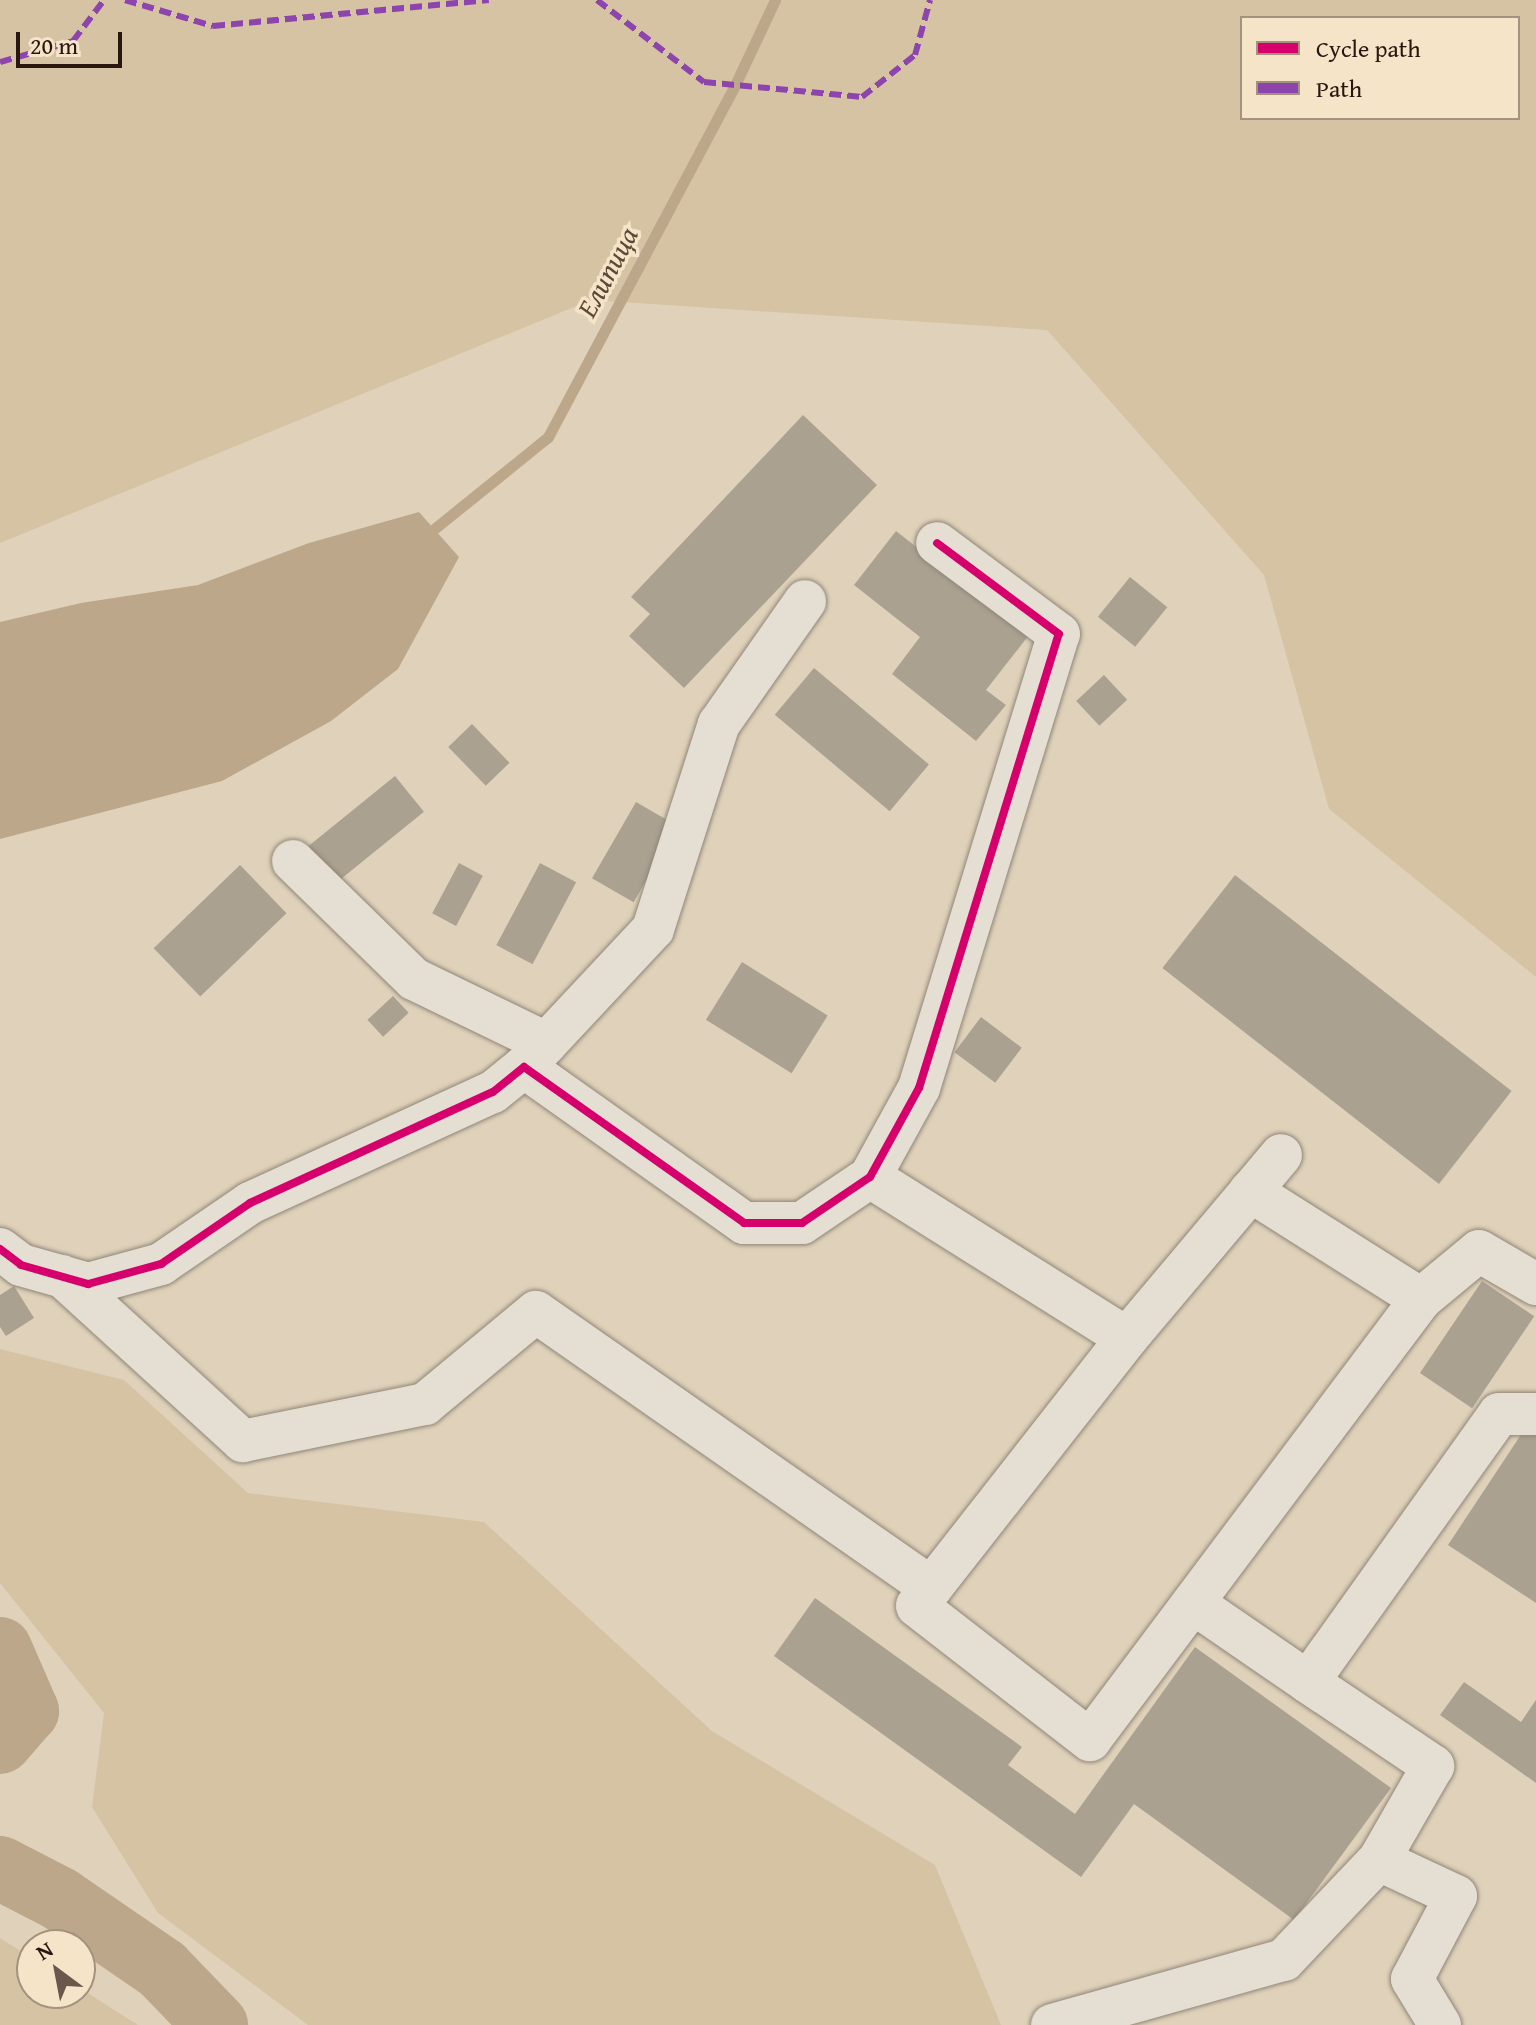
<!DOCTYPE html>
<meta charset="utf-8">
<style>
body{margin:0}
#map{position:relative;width:1536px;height:2025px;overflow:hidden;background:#e0d2ba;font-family:"Gentium Book Plus",serif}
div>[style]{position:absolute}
.green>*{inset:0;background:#d6c3a3}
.water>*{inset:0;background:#bca78a}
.stream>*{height:11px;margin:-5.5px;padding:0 5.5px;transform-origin:5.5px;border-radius:5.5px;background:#bca78a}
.river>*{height:64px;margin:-32px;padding:0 32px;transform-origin:32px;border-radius:32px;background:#bca78a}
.building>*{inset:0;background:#aba191;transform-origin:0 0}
.roads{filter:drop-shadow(0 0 2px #908678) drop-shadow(0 0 2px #908678)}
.minor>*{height:42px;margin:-21px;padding:0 21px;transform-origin:21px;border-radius:21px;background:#e5ded3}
.quiet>*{height:6px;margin-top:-3px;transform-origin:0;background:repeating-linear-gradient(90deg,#8e44ad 0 12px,transparent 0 18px)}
.cycleway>*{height:8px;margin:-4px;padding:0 4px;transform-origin:4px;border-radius:4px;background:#d6006c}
span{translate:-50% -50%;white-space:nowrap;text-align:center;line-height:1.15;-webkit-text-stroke:7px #f5e4c8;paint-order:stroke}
.water-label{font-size:28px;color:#5d4938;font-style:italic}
.legend{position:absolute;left:1240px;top:16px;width:280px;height:104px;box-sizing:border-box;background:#f5e4c8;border:2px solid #a3927e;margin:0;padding:10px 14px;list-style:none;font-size:24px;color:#29170f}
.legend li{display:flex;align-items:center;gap:16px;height:40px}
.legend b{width:40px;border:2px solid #a3927e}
.north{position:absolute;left:16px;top:1929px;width:80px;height:80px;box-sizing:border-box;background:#f5e4c8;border:2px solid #a3927e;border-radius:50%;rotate:328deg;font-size:22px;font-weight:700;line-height:32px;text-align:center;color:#29170f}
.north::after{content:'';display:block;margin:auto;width:28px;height:36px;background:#69584b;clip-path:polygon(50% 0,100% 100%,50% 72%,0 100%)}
.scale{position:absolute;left:16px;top:32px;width:106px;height:36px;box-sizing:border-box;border:4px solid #29170f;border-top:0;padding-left:10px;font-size:24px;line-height:28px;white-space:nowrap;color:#29170f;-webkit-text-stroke:6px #f5e4c8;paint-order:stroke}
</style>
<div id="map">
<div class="green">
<div style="clip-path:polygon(evenodd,0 0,1536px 0,1536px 977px,1329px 809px,1264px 575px,1047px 330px,591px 300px,0 543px,0 0,1242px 18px,1518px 18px,1518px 118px,1242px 118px,1242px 18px)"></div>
<div style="clip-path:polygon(0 1349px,124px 1380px,248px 1493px,484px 1522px,712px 1731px,935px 1865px,1001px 2025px,308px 2025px,158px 1913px,92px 1807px,104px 1713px,0 1583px)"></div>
<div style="clip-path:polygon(0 1938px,32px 1958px,32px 1993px,80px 1993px,80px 1988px,138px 2025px,0 2025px)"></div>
</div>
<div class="water">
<div style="clip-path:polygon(419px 512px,459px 557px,398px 669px,331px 721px,222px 781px,0 839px,0 622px,81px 603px,198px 585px,309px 543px)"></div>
</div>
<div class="stream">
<div style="left:434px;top:529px;width:146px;rotate:-38.9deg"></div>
<div style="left:548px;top:437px;width:399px;rotate:-62deg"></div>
<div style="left:735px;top:85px;width:94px;rotate:-64.8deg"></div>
</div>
<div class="river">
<div style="left:0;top:1649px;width:68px;rotate:66.5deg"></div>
<div style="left:27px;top:1711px;width:41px;rotate:131.1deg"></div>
<div style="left:0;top:1868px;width:68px;rotate:27.3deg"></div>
<div style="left:60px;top:1899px;width:124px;rotate:34.5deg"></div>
<div style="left:162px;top:1969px;width:78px;rotate:46deg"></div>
</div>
<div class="building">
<div style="clip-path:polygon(803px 415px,877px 485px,684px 688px,629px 636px,650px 614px,631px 597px)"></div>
<div style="clip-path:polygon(896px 531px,1029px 635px,986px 690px,1006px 705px,976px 741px,892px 674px,920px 637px,854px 585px)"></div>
<div style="left:1130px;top:577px;width:48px;height:51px;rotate:39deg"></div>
<div style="left:814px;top:668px;width:150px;height:61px;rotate:40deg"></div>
<div style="left:1104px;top:675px;width:34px;height:38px;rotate:47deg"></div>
<div style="left:472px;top:724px;width:54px;height:33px;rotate:46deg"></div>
<div style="left:395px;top:776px;width:46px;height:112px;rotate:51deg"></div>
<div style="left:636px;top:802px;width:48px;height:88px;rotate:30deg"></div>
<div style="left:459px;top:863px;width:27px;height:57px;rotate:28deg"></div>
<div style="left:540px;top:863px;width:41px;height:93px;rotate:28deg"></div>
<div style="left:240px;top:865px;width:67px;height:120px;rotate:46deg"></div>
<div style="left:1235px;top:875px;width:351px;height:118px;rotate:38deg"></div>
<div style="left:742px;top:962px;width:101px;height:68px;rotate:32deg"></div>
<div style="left:393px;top:996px;width:23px;height:35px;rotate:47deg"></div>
<div style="left:981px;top:1017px;width:51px;height:44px;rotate:37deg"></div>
<div style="left:1482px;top:1281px;width:63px;height:111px;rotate:34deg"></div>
<div style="clip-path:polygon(14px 1286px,34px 1318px,6px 1336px,0 1327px,0 1295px)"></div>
<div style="clip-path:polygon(1528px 1424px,1536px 1430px,1536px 1603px,1448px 1545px)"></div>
<div style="clip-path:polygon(815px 1598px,1022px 1747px,1008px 1765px,1075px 1814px,1195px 1647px,1391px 1788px,1294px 1920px,1134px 1804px,1081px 1877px,774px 1656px)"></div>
<div style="clip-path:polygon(1464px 1682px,1521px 1722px,1536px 1700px,1536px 1783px,1440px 1715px)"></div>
</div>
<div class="roads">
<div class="minor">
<div style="left:293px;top:861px;width:169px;rotate:44.3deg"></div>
<div style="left:414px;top:979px;width:147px;rotate:25.9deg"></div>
<div style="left:524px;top:1067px;width:189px;rotate:-46.9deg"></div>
<div style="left:653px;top:929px;width:215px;rotate:-72.2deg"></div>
<div style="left:719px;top:724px;width:150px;rotate:-55deg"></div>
<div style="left:870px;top:1177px;width:303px;rotate:32.1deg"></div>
<div style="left:1127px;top:1338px;width:239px;rotate:-49.9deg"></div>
<div style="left:0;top:1249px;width:26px;rotate:37deg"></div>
<div style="left:21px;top:1265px;width:70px;rotate:15.8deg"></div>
<div style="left:88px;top:1284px;width:76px;rotate:-15.3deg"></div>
<div style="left:161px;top:1264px;width:108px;rotate:-34.4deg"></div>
<div style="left:250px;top:1203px;width:267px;rotate:-24.6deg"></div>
<div style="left:493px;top:1092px;width:40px;rotate:-39deg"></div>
<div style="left:524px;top:1067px;width:270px;rotate:35.3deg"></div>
<div style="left:744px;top:1223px;width:58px"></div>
<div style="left:802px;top:1223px;width:82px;rotate:-34.1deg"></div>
<div style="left:870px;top:1177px;width:102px;rotate:-61.2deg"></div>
<div style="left:919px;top:1088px;width:475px;rotate:-72.9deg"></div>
<div style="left:1059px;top:634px;width:152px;rotate:-143.3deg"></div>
<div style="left:62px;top:1276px;width:245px;rotate:42.4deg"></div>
<div style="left:243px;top:1441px;width:186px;rotate:-11.5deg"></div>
<div style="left:425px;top:1404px;width:144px;rotate:-39.7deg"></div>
<div style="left:536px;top:1312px;width:482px;rotate:34.9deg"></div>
<div style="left:1421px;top:1299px;width:75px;rotate:-39.6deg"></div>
<div style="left:1479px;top:1251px;width:66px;rotate:30.1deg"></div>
<div style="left:1127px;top:1338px;width:340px;rotate:128.1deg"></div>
<div style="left:917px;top:1606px;width:219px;rotate:37.8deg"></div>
<div style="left:1090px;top:1740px;width:551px;rotate:-53.11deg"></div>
<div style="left:1421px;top:1299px;width:202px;rotate:-147.7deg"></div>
<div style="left:1193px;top:1603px;width:140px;rotate:34.5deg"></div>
<div style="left:1308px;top:1682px;width:329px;rotate:-54.5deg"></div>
<div style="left:1499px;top:1414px;width:37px"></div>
<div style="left:1308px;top:1682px;width:151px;rotate:33.9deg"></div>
<div style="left:1433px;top:1766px;width:108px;rotate:119.9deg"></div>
<div style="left:1379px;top:1860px;width:85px;rotate:25.1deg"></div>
<div style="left:1456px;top:1896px;width:94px;rotate:117.9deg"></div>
<div style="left:1412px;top:1979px;width:54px;rotate:58.7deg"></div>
<div style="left:1052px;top:2025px;width:241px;rotate:-15.7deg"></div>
<div style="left:1284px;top:1960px;width:138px;rotate:-46.5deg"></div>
</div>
</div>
<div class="quiet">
<div style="left:125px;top:0;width:92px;rotate:16.5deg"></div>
<div style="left:213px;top:26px;width:277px;rotate:-5.4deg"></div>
<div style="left:597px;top:0;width:135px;rotate:37.5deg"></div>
<div style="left:704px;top:82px;width:159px;rotate:5.4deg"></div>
<div style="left:862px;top:97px;width:68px;rotate:-38.4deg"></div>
<div style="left:915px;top:55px;width:57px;rotate:-74.7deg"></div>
<div style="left:0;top:62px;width:76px;rotate:-16deg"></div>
<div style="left:73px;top:41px;width:51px;rotate:-52.9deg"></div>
</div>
<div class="cycleway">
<div style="left:0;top:1249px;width:26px;rotate:37deg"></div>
<div style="left:21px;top:1265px;width:70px;rotate:15.8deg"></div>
<div style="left:88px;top:1284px;width:76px;rotate:-15.3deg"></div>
<div style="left:161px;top:1264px;width:108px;rotate:-34.4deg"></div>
<div style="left:250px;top:1203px;width:267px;rotate:-24.6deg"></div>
<div style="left:493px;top:1092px;width:40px;rotate:-39deg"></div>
<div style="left:524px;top:1067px;width:270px;rotate:35.3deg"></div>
<div style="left:744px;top:1223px;width:58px"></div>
<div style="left:802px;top:1223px;width:82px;rotate:-34.1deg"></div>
<div style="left:870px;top:1177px;width:102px;rotate:-61.2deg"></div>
<div style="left:919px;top:1088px;width:475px;rotate:-72.9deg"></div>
<div style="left:1059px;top:634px;width:152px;rotate:-143.3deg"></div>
</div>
<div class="water-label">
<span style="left:607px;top:272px;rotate:-62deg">Елипица</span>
</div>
<ul class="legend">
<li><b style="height:10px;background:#d6006c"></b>Cycle path</li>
<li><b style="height:10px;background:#8e44ad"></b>Path</li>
</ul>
<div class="north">N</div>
<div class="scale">20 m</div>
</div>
